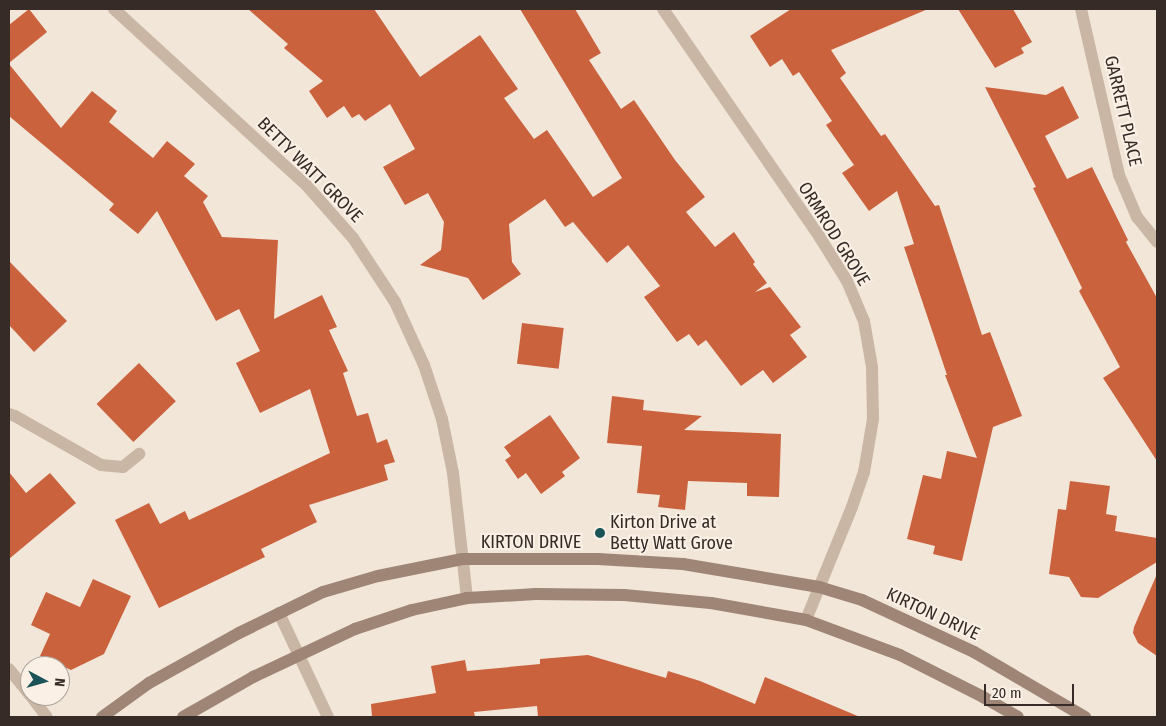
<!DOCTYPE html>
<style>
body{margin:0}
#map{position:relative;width:1166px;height:726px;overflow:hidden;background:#f2e6d9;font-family:"Fira Sans Condensed",sans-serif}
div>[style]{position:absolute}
.building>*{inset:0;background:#cb623e;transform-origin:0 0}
.street>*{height:12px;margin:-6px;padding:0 6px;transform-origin:6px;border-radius:6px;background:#cab6a4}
.secondary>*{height:12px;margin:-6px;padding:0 6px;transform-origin:6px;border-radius:6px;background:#9e8576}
.dots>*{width:14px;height:14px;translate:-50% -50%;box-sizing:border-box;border:2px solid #faf0e5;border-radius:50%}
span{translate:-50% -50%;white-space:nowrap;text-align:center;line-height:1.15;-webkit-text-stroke:4px #faf0e5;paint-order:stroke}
.street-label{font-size:18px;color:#362b26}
.poi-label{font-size:18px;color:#362b26}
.left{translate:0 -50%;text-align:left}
.frame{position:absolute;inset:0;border:10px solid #362b26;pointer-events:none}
.north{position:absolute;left:20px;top:656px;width:50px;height:50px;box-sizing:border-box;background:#faf0e5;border:1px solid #aca199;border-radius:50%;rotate:96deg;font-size:14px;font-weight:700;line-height:20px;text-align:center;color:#362b26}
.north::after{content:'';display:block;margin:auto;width:18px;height:22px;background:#1a5458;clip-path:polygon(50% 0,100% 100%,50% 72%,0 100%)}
.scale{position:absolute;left:984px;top:684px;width:90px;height:22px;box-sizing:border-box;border:2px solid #362b26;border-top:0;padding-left:6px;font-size:15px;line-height:18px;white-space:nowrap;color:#362b26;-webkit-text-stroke:4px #faf0e5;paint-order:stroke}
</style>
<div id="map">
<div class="building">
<div style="clip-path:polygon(29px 9px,47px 32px,9px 63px,9px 25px)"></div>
<div style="clip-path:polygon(248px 9px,374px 9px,420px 77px,480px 35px,518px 89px,504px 98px,534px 139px,547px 130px,593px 197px,622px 178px,520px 9px,575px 9px,601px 53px,589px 60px,621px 109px,634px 100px,675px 160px,705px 197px,686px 212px,715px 247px,734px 232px,755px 262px,753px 264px,767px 283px,755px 292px,770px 287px,801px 327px,790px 335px,807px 357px,773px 383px,763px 370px,741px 386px,706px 340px,698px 346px,689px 334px,677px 342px,644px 297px,660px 286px,628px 245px,607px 263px,573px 222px,565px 227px,545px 199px,509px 224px,512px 262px,521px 274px,483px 300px,468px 278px,420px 265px,441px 250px,444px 222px,428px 193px,405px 205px,383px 167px,415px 149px,390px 104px,365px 121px,359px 114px,352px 118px,344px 106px,327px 118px,309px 91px,323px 81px,284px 48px,288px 44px)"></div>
<div style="clip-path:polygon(791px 9px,928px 9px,831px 50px,846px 73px,840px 78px,881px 136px,885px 134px,935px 206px,939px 205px,982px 335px,990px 332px,1022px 416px,993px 427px,962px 561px,933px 554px,935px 546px,907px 539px,923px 475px,941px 479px,947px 451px,977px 458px,945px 375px,947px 375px,904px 247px,914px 244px,897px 191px,869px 211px,842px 173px,854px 165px,826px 125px,832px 121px,799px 72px,793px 76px,782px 59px,770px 67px,750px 36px)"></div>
<div style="clip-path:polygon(958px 9px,1013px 9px,1032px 42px,1021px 48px,1024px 53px,995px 68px)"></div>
<div style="clip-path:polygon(9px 64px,61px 128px,92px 91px,117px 111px,109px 122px,153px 158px,167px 141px,195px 164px,184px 176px,208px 196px,203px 202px,222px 237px,278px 240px,274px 319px,322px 295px,337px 327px,329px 330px,348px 371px,343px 373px,357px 416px,368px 413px,377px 443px,387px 439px,395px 462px,384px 465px,388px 480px,309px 505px,317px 522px,261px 549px,265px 557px,159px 608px,115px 520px,149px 503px,160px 524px,185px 511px,189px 520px,330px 453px,310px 389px,260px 413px,236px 363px,260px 351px,239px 309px,216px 321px,157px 211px,138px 234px,109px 210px,114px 204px,9px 116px)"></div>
<div style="clip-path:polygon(1063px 86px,1079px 118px,1045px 136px,1067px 179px,1092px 167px,1128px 240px,1126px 242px,1157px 298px,1157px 461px,1103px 378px,1120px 367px,1079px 291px,1082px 288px,1033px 188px,1036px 187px,985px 87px,1046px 95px)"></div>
<div style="clip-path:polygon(9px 261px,67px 321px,34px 352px,9px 325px)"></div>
<div style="left:522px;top:323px;width:42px;height:41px;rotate:7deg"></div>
<div style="left:139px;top:363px;width:53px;height:59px;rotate:46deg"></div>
<div style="clip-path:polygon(612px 396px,644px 400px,643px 410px,702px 416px,684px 430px,781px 434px,779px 497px,747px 496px,747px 483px,688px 481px,685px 510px,658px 507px,660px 495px,637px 493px,642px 446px,607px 443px)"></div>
<div style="clip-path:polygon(550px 415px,580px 458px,562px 472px,565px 476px,541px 494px,526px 473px,518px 479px,505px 460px,511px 456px,504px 447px)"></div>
<div style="clip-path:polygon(9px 472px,26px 493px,50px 473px,76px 503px,9px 559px)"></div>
<div style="clip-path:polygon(1070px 481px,1110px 486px,1106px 514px,1117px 516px,1115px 531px,1157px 538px,1157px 562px,1098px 598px,1081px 597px,1069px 577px,1049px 574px,1058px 509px,1066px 510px)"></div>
<div style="clip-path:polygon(1157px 574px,1157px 656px,1138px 643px,1133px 633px,1134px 627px)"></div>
<div style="clip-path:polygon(93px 579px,131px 596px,104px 654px,71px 670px,40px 656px,50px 634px,31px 625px,46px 592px,80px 607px)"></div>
<div style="clip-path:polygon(588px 655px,666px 678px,668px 671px,700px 681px,755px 704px,765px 677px,860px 717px,538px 717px,537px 706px,474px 712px,475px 717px,372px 717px,371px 704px,436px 693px,431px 666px,465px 660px,467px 671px,540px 664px,540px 659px)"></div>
</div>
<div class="street">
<div style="left:114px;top:9px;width:263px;rotate:42.5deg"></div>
<div style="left:308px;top:187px;width:68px;rotate:48.6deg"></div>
<div style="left:353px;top:238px;width:77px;rotate:56.7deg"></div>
<div style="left:395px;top:302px;width:69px;rotate:65.3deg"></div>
<div style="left:424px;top:365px;width:57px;rotate:71.6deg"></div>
<div style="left:442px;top:419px;width:55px;rotate:78.5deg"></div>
<div style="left:453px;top:473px;width:126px;rotate:83.6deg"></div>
<div style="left:663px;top:9px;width:275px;rotate:55.5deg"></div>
<div style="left:819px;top:236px;width:53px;rotate:58.1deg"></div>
<div style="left:847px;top:281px;width:43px;rotate:67deg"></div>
<div style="left:864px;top:321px;width:47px;rotate:80.1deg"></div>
<div style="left:872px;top:367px;width:52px;rotate:88.9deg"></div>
<div style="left:873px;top:419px;width:54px;rotate:99.6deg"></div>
<div style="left:864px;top:472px;width:37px;rotate:109deg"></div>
<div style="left:852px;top:507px;width:122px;rotate:112.2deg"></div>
<div style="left:1081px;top:9px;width:170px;rotate:77.1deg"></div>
<div style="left:1119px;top:175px;width:46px;rotate:66.8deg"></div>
<div style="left:1137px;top:217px;width:32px;rotate:51deg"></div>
<div style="left:9px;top:414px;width:6px;rotate:18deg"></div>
<div style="left:15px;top:416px;width:99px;rotate:29.7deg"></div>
<div style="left:101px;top:465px;width:22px;rotate:5deg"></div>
<div style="left:123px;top:467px;width:21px;rotate:-39deg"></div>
<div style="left:279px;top:613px;width:115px;rotate:64.8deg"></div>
<div style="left:9px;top:669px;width:33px;rotate:51deg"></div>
<div style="left:31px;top:696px;width:26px;rotate:53deg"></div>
</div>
<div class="secondary">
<div style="left:102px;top:717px;width:58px;rotate:-35.9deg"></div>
<div style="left:149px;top:683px;width:103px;rotate:-29.1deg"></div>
<div style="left:239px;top:633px;width:93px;rotate:-26deg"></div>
<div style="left:323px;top:592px;width:57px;rotate:-16.2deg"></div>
<div style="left:378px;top:576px;width:86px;rotate:-11.4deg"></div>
<div style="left:462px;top:559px;width:136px"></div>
<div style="left:598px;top:559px;width:85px;rotate:3.4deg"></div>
<div style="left:683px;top:564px;width:138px;rotate:9.6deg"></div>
<div style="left:819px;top:587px;width:45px;rotate:16.8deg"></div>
<div style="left:862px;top:600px;width:123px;rotate:24.9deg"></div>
<div style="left:974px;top:652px;width:129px;rotate:30.4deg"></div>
<div style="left:183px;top:717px;width:81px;rotate:-29.7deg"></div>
<div style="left:253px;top:677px;width:113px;rotate:-25.2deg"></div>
<div style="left:355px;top:629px;width:60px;rotate:-18.4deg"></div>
<div style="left:412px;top:610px;width:56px;rotate:-12.3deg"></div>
<div style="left:467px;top:598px;width:69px;rotate:-3.3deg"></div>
<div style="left:536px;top:594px;width:88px;rotate:0.7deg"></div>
<div style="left:624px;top:595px;width:87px;rotate:5.3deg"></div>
<div style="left:711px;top:603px;width:97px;rotate:10.1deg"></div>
<div style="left:806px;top:620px;width:100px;rotate:20.4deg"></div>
<div style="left:900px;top:655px;width:93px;rotate:26.8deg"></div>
<div style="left:983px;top:697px;width:40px;rotate:29.7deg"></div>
</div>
<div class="dots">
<div style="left:600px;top:533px;background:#1a5458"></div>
</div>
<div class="street-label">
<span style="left:1123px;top:111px;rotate:77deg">GARRETT PLACE</span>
<span style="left:310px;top:170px;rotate:45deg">BETTY WATT GROVE</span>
<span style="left:834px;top:234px;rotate:58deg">ORMROD GROVE</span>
<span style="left:531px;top:542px">KIRTON DRIVE</span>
<span style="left:933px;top:614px;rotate:25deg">KIRTON DRIVE</span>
</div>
<div class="poi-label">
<span class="left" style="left:610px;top:533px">Kirton Drive at<br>Betty Watt Grove</span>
</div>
<div class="frame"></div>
<div class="north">N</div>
<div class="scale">20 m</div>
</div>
